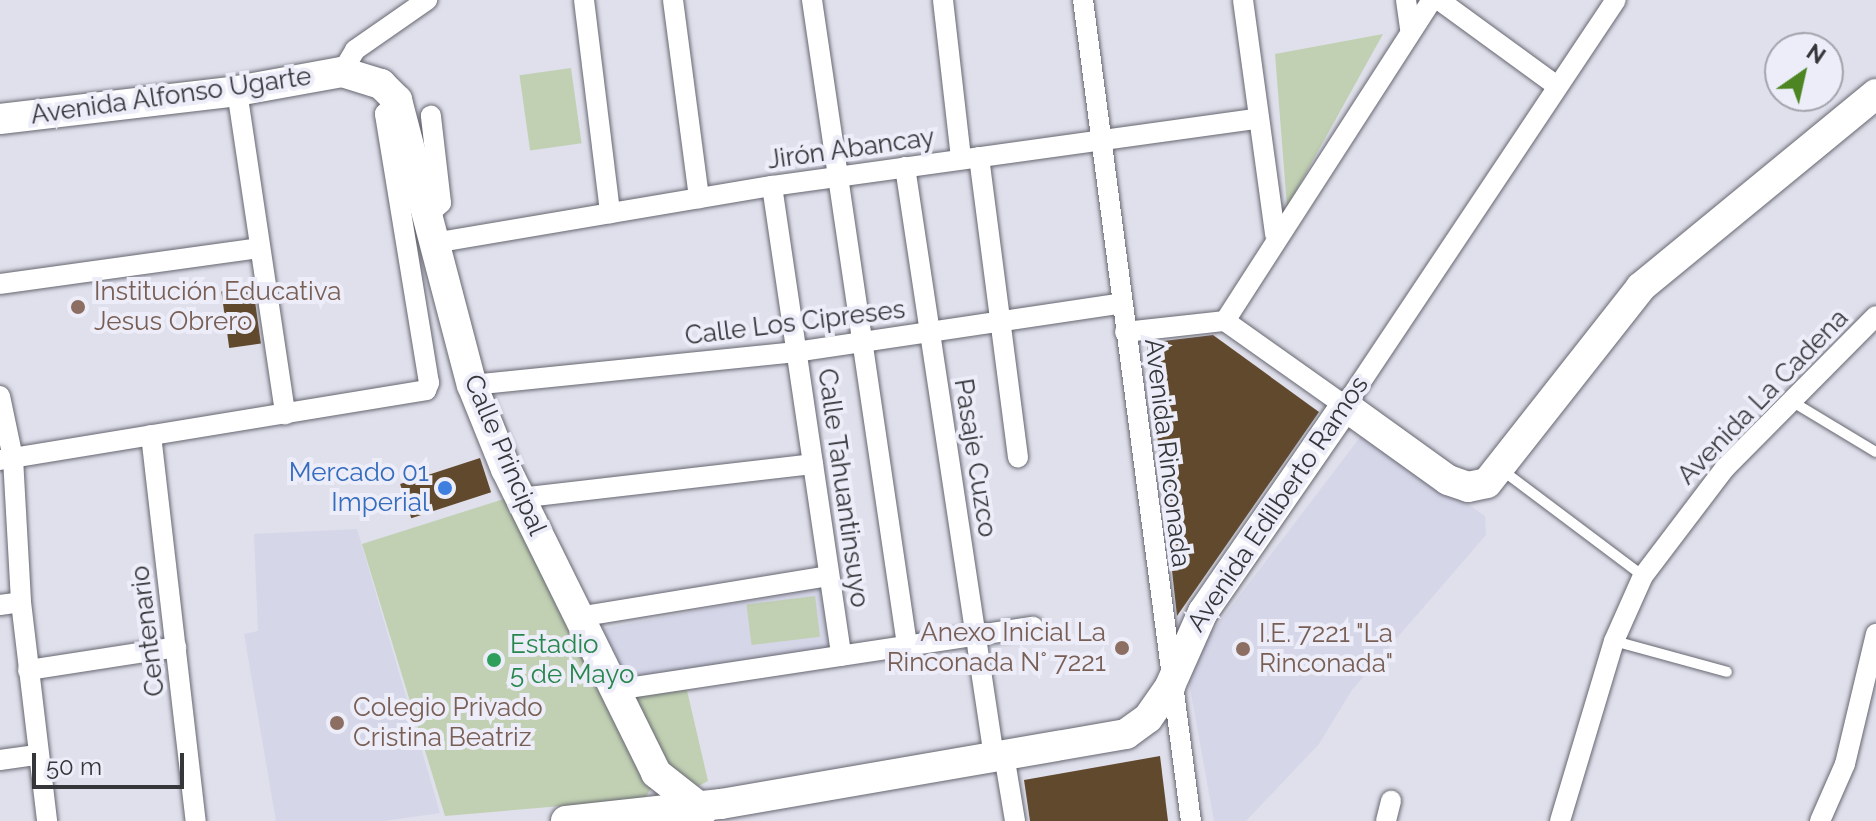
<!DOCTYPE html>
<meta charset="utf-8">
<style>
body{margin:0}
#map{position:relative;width:1876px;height:821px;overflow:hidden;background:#dfe0eb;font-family:Raleway,sans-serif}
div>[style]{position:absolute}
.built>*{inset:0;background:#d5d6e8;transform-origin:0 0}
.green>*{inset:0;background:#c1d0b2;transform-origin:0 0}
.building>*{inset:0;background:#61492e;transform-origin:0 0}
.roads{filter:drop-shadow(0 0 2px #666771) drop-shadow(0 0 2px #666771)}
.lane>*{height:10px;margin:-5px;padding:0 5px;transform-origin:5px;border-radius:5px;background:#fff}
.street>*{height:20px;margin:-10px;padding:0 10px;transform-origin:10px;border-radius:10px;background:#fff}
.secondary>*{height:30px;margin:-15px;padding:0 15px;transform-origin:15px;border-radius:15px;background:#fff}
.dots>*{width:22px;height:22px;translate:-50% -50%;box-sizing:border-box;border:4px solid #ecedf8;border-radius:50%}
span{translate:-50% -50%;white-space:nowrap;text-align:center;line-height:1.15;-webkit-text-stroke:8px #ecedf8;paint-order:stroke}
.street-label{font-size:26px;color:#35363a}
.education-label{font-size:26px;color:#785e54}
.left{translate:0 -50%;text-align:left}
.right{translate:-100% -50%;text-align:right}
.shop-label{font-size:26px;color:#366cbe}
.leisure-label{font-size:26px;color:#27864d}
.north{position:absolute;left:1764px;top:32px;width:80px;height:80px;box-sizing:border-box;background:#ecedf8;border:2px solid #a3a4ac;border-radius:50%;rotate:34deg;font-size:22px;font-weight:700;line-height:32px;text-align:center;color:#35363a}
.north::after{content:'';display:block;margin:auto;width:28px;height:36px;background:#4c8521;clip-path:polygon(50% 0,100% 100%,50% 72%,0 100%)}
.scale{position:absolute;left:32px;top:753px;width:152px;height:36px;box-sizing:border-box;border:4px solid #35363a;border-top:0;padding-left:10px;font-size:24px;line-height:28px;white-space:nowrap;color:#35363a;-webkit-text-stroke:6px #ecedf8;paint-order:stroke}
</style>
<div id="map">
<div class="built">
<div style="clip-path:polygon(1364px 432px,1485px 516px,1486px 535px,1352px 690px,1319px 744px,1246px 821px,1214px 821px,1186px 666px)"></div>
<div style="clip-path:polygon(357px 529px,440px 813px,384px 821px,276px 821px,244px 634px,258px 631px,254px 534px)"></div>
<div style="left:823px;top:586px;width:64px;height:232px;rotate:79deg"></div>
</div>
<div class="green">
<div style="clip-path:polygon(1383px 34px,1287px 207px,1275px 54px)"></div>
<div style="left:571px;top:68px;width:76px;height:52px;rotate:82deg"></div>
<div style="clip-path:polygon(507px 498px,653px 786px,644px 799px,445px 816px,362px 544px)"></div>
<div style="left:815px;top:596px;width:41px;height:69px;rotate:83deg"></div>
<div style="clip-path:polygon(686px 686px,708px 781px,693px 789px,676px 785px,634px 694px)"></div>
</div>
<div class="building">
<div style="left:253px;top:287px;width:57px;height:32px;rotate:82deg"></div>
<div style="clip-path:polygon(1213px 335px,1319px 412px,1177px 616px,1147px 343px)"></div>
<div style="left:480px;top:458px;width:36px;height:84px;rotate:72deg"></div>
<div style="clip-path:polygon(1160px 756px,1168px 821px,1030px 821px,1024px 780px)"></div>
</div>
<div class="roads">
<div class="lane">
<div style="left:1793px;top:402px;width:97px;rotate:31.1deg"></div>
<div style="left:1502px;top:470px;width:176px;rotate:36.9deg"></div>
<div style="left:1614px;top:641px;width:117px;rotate:15.3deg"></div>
</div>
<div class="street">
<div style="left:584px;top:0;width:215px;rotate:83deg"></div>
<div style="left:673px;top:0;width:200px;rotate:82.5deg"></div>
<div style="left:812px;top:0;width:652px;rotate:81.62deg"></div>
<div style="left:943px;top:0;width:160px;rotate:83.5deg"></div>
<div style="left:1083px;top:0;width:828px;rotate:82.51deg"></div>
<div style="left:1243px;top:0;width:237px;rotate:82.2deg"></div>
<div style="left:1406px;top:0;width:29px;rotate:82deg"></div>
<div style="left:1439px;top:0;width:146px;rotate:36.1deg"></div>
<div style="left:342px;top:72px;width:26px;rotate:-59deg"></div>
<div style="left:355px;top:50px;width:88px;rotate:-34.8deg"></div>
<div style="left:237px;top:91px;width:327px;rotate:81.5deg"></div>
<div style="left:979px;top:157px;width:303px;rotate:82.6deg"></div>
<div style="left:905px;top:167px;width:597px;rotate:81.42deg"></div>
<div style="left:772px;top:186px;width:475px;rotate:81.6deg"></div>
<div style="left:427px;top:216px;width:19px;rotate:-43deg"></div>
<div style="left:441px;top:203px;width:88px;rotate:-96.6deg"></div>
<div style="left:434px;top:243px;width:343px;rotate:-9.6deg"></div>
<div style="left:772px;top:186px;width:490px;rotate:-7.9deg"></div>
<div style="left:0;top:284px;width:262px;rotate:-7.9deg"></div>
<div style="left:1225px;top:321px;width:382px;rotate:-57.2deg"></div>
<div style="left:1125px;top:332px;width:101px;rotate:-6.3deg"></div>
<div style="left:1225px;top:321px;width:147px;rotate:35.3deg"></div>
<div style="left:1345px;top:406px;width:488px;rotate:-56.3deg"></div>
<div style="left:472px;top:385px;width:326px;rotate:-5.8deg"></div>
<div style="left:796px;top:352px;width:330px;rotate:-8.5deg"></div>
<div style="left:0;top:396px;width:63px;rotate:78.2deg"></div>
<div style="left:13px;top:458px;width:144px;rotate:86.8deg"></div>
<div style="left:21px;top:602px;width:221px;rotate:83.2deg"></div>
<div style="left:151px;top:435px;width:389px;rotate:83.4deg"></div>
<div style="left:0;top:460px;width:432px;rotate:-9.3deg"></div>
<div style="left:426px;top:390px;width:8px;rotate:-67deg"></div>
<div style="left:429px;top:383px;width:273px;rotate:-99.3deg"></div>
<div style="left:385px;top:114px;width:18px;rotate:-49deg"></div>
<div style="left:519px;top:498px;width:296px;rotate:-6.6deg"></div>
<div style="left:0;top:605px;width:21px;rotate:-8deg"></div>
<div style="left:578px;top:617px;width:254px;rotate:-9.3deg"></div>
<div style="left:28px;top:670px;width:150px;rotate:-8.8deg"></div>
<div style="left:615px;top:690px;width:423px;rotate:-8.6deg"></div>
<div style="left:1004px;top:755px;width:67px;rotate:80.5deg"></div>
<div style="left:0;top:760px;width:37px;rotate:-8deg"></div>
<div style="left:1386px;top:821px;width:21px;rotate:-76deg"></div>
<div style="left:1560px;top:821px;width:188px;rotate:-73.3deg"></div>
<div style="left:1614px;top:641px;width:71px;rotate:-66deg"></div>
<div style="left:1643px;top:576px;width:136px;rotate:-52.8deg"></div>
<div style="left:1725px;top:468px;width:214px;rotate:-45.2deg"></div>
<div style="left:1820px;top:821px;width:62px;rotate:-66.3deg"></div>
<div style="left:1845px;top:764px;width:134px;rotate:-76.6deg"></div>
</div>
<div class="secondary">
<div style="left:0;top:119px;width:239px;rotate:-6.7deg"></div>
<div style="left:237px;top:91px;width:107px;rotate:-10.3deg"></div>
<div style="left:342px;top:72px;width:41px;rotate:17.1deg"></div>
<div style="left:381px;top:84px;width:23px;rotate:45deg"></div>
<div style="left:397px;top:100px;width:295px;rotate:75.3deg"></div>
<div style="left:472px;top:385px;width:91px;rotate:68deg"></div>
<div style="left:506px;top:469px;width:339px;rotate:63.7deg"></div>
<div style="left:656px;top:773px;width:60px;rotate:38.2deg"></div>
<div style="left:566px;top:821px;width:156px;rotate:-6.3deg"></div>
<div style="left:721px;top:804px;width:411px;rotate:-9.8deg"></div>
<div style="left:1126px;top:734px;width:27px;rotate:-36deg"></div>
<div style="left:1148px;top:718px;width:39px;rotate:-55deg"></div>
<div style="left:1170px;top:686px;width:81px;rotate:-66deg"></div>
<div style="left:1203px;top:612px;width:250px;rotate:-55.4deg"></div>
<div style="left:1345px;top:406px;width:127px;rotate:35.7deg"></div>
<div style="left:1448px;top:480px;width:21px;rotate:19deg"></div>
<div style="left:1468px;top:487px;width:19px;rotate:-12deg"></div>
<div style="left:1487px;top:483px;width:249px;rotate:-51.8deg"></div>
<div style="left:1641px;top:287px;width:304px;rotate:-39.4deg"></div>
</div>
</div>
<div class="dots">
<div style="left:78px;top:307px;background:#8d6e63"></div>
<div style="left:445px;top:488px;background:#3f7fe0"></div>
<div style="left:1122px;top:648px;background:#8d6e63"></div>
<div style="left:1243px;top:649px;background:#8d6e63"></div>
<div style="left:494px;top:660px;background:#2e9e5b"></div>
<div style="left:337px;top:723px;background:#8d6e63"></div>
</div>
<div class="street-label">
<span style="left:171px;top:96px;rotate:-8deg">Avenida Alfonso Ugarte</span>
<span style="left:851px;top:149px;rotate:-8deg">Jirón Abancay</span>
<span style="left:795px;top:323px;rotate:-7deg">Calle Los Cipreses</span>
<span style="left:1763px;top:397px;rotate:-46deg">Avenida La Cadena</span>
<span style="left:1167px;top:453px;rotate:83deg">Avenida Rinconada</span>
<span style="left:505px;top:455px;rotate:67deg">Calle Principal</span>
<span style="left:975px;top:458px;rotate:81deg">Pasaje Cuzco</span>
<span style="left:843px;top:488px;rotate:82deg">Calle Tahuantinsuyo</span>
<span style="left:1278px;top:504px;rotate:-56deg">Avenida Edilberto Ramos</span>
<span style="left:148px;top:631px;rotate:-97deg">Centenario</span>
</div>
<div class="education-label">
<span class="left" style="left:94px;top:307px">Institución Educativa<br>Jesus Obrero</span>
<span class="right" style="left:1106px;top:648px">Anexo Inicial La<br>Rinconada N° 7221</span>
<span class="left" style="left:1259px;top:649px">I.E. 7221 "La<br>Rinconada"</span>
<span class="left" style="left:353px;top:723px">Colegio Privado<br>Cristina Beatriz</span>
</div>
<div class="shop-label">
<span class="right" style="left:429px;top:488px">Mercado 01<br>Imperial</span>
</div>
<div class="leisure-label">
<span class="left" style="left:510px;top:660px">Estadio<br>5 de Mayo</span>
</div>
<div class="north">N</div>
<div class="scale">50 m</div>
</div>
